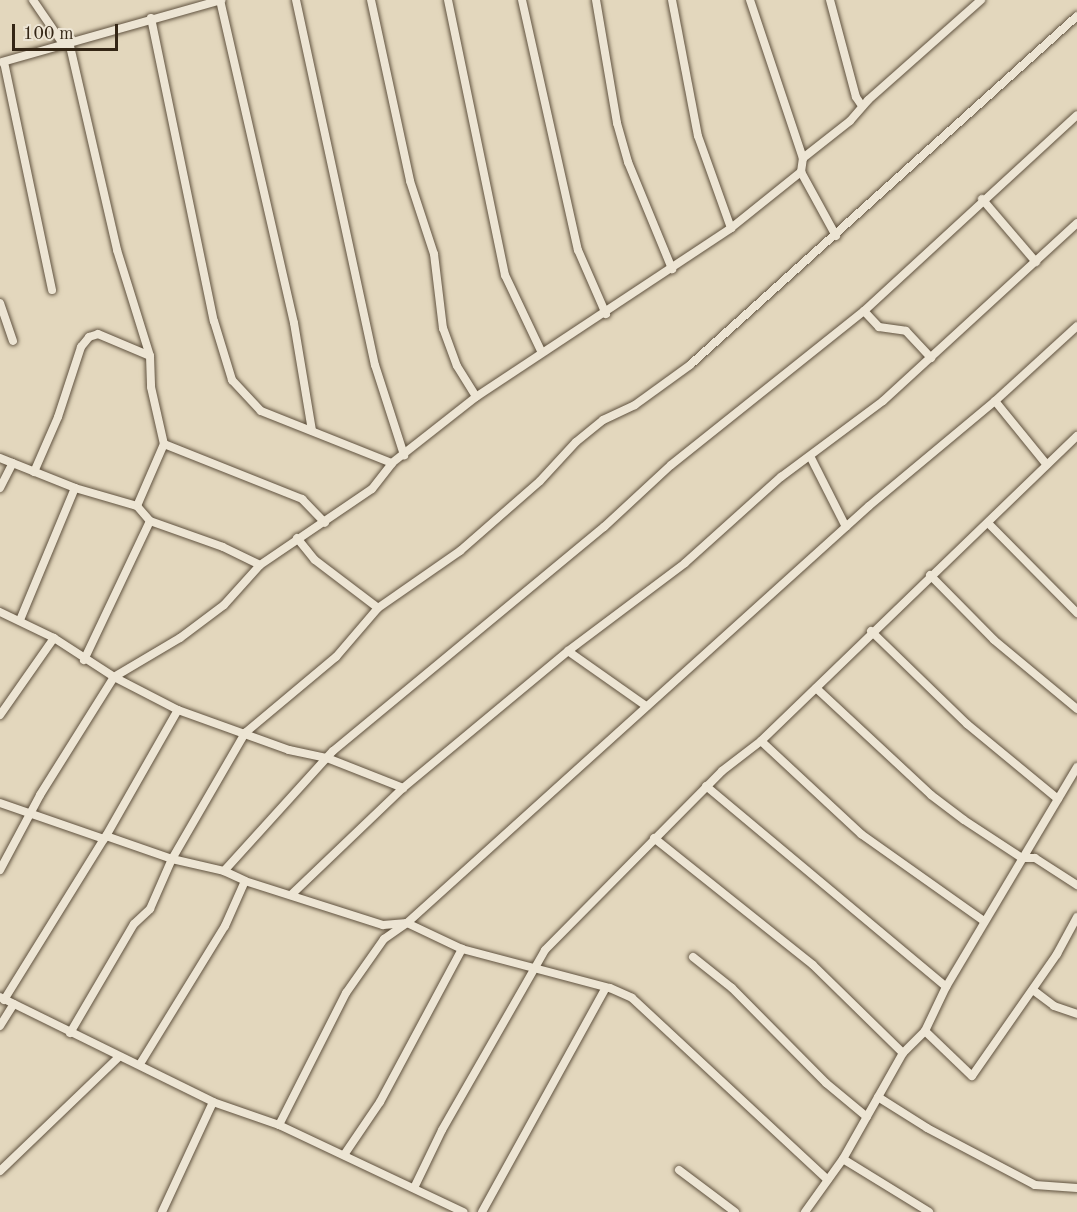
<!DOCTYPE html>
<style>
body{margin:0}
#map{position:relative;width:1077px;height:1212px;overflow:hidden;background:#e3d7bd;font-family:"Old Standard TT",serif}
div>[style]{position:absolute}
.roads{filter:drop-shadow(0 0 2px #60523f) drop-shadow(0 0 2px #60523f)}
.street>*{height:8px;margin:-4px;padding:0 4px;transform-origin:4px;border-radius:4px;background:#ede5d4}
span{translate:-50% -50%;white-space:nowrap;text-align:center;line-height:1.15;-webkit-text-stroke:5px #ede5d4;paint-order:stroke}
.scale{position:absolute;left:12px;top:24px;width:106px;height:27px;box-sizing:border-box;border:3px solid #342615;border-top:0;padding-left:8px;font-size:18px;line-height:21px;white-space:nowrap;color:#342615;-webkit-text-stroke:4px #ede5d4;paint-order:stroke}
</style>
<div id="map">
<div class="roads">
<div class="street">
<div style="left:33px;top:0;width:53px;rotate:55.7deg"></div>
<div style="left:220px;top:0;width:331px;rotate:77.1deg"></div>
<div style="left:294px;top:323px;width:109px;rotate:80.5deg"></div>
<div style="left:296px;top:0;width:373px;rotate:77.8deg"></div>
<div style="left:375px;top:365px;width:95px;rotate:72.1deg"></div>
<div style="left:371px;top:0;width:185px;rotate:77.8deg"></div>
<div style="left:410px;top:181px;width:77px;rotate:71.8deg"></div>
<div style="left:434px;top:254px;width:75px;rotate:83.1deg"></div>
<div style="left:443px;top:328px;width:40px;rotate:69.8deg"></div>
<div style="left:457px;top:366px;width:36px;rotate:58deg"></div>
<div style="left:448px;top:0;width:281px;rotate:78.3deg"></div>
<div style="left:505px;top:275px;width:86px;rotate:64.6deg"></div>
<div style="left:522px;top:0;width:256px;rotate:77.4deg"></div>
<div style="left:578px;top:250px;width:70px;rotate:66.4deg"></div>
<div style="left:596px;top:0;width:125px;rotate:80.3deg"></div>
<div style="left:617px;top:123px;width:41px;rotate:74.2deg"></div>
<div style="left:628px;top:162px;width:116px;rotate:67.6deg"></div>
<div style="left:672px;top:0;width:138px;rotate:79.2deg"></div>
<div style="left:698px;top:136px;width:98px;rotate:70.3deg"></div>
<div style="left:750px;top:0;width:167px;rotate:71.5deg"></div>
<div style="left:830px;top:0;width:100px;rotate:75deg"></div>
<div style="left:856px;top:97px;width:11px;rotate:56deg"></div>
<div style="left:151px;top:18px;width:309px;rotate:78.3deg"></div>
<div style="left:214px;top:321px;width:62px;rotate:73deg"></div>
<div style="left:232px;top:380px;width:42px;rotate:46.9deg"></div>
<div style="left:261px;top:411px;width:141px;rotate:21.7deg"></div>
<div style="left:70px;top:46px;width:209px;rotate:77deg"></div>
<div style="left:117px;top:250px;width:111px;rotate:72.7deg"></div>
<div style="left:150px;top:356px;width:31px;rotate:88deg"></div>
<div style="left:151px;top:387px;width:58px;rotate:77.2deg"></div>
<div style="left:2px;top:62px;width:228px;rotate:-15.8deg"></div>
<div style="left:4px;top:62px;width:233px;rotate:78.1deg"></div>
<div style="left:801px;top:172px;width:73px;rotate:61.3deg"></div>
<div style="left:982px;top:199px;width:83px;rotate:49.4deg"></div>
<div style="left:0;top:303px;width:40px;rotate:71.1deg"></div>
<div style="left:864px;top:311px;width:22px;rotate:47deg"></div>
<div style="left:879px;top:327px;width:27px;rotate:8deg"></div>
<div style="left:906px;top:331px;width:37px;rotate:47deg"></div>
<div style="left:995px;top:401px;width:82px;rotate:50.9deg"></div>
<div style="left:0;top:458px;width:81px;rotate:21.8deg"></div>
<div style="left:75px;top:488px;width:65px;rotate:16.2deg"></div>
<div style="left:137px;top:506px;width:20px;rotate:49deg"></div>
<div style="left:150px;top:521px;width:154px;rotate:115.4deg"></div>
<div style="left:811px;top:458px;width:77px;rotate:63.1deg"></div>
<div style="left:34px;top:472px;width:60px;rotate:-66.4deg"></div>
<div style="left:58px;top:417px;width:74px;rotate:-71.8deg"></div>
<div style="left:81px;top:347px;width:13px;rotate:-51deg"></div>
<div style="left:89px;top:337px;width:9px;rotate:-18deg"></div>
<div style="left:98px;top:334px;width:56px;rotate:22.9deg"></div>
<div style="left:0;top:488px;width:28px;rotate:-63deg"></div>
<div style="left:137px;top:506px;width:68px;rotate:-66.5deg"></div>
<div style="left:164px;top:444px;width:149px;rotate:21.7deg"></div>
<div style="left:302px;top:499px;width:33px;rotate:46deg"></div>
<div style="left:150px;top:521px;width:77px;rotate:19.6deg"></div>
<div style="left:223px;top:547px;width:41px;rotate:25.9deg"></div>
<div style="left:988px;top:523px;width:127px;rotate:45.3deg"></div>
<div style="left:297px;top:538px;width:28px;rotate:51deg"></div>
<div style="left:315px;top:560px;width:79px;rotate:37.3deg"></div>
<div style="left:930px;top:575px;width:91px;rotate:45.4deg"></div>
<div style="left:994px;top:640px;width:108px;rotate:39.7deg"></div>
<div style="left:0;top:612px;width:60px;rotate:25.7deg"></div>
<div style="left:54px;top:638px;width:94px;rotate:125deg"></div>
<div style="left:20px;top:620px;width:143px;rotate:-67.4deg"></div>
<div style="left:871px;top:631px;width:134px;rotate:44.1deg"></div>
<div style="left:967px;top:724px;width:118px;rotate:39.5deg"></div>
<div style="left:54px;top:638px;width:72px;rotate:33deg"></div>
<div style="left:114px;top:677px;width:72px;rotate:27.3deg"></div>
<div style="left:178px;top:710px;width:118px;rotate:19.8deg"></div>
<div style="left:289px;top:750px;width:39px;rotate:12deg"></div>
<div style="left:327px;top:758px;width:82px;rotate:21.5deg"></div>
<div style="left:568px;top:651px;width:95px;rotate:35.2deg"></div>
<div style="left:816px;top:688px;width:157px;rotate:42.9deg"></div>
<div style="left:931px;top:795px;width:41px;rotate:37.1deg"></div>
<div style="left:964px;top:820px;width:69px;rotate:33.2deg"></div>
<div style="left:1022px;top:858px;width:13px"></div>
<div style="left:1035px;top:858px;width:50px;rotate:32.7deg"></div>
<div style="left:761px;top:741px;width:137px;rotate:42.9deg"></div>
<div style="left:861px;top:834px;width:151px;rotate:35.3deg"></div>
<div style="left:706px;top:786px;width:313px;rotate:39.9deg"></div>
<div style="left:0;top:803px;width:110px;rotate:19.1deg"></div>
<div style="left:104px;top:839px;width:4px;rotate:-56deg"></div>
<div style="left:106px;top:836px;width:70px;rotate:19.2deg"></div>
<div style="left:172px;top:859px;width:53px;rotate:13deg"></div>
<div style="left:224px;top:871px;width:23px;rotate:25deg"></div>
<div style="left:245px;top:881px;width:145px;rotate:17.7deg"></div>
<div style="left:383px;top:925px;width:24px;rotate:-5deg"></div>
<div style="left:407px;top:923px;width:61px;rotate:25.3deg"></div>
<div style="left:462px;top:949px;width:153px;rotate:14.8deg"></div>
<div style="left:610px;top:988px;width:24px;rotate:24deg"></div>
<div style="left:632px;top:998px;width:267px;rotate:42.9deg"></div>
<div style="left:106px;top:836px;width:145px;rotate:-60.3deg"></div>
<div style="left:654px;top:838px;width:203px;rotate:38.6deg"></div>
<div style="left:813px;top:965px;width:126px;rotate:44.4deg"></div>
<div style="left:0;top:870px;width:85px;rotate:-61.9deg"></div>
<div style="left:40px;top:795px;width:139px;rotate:-57.9deg"></div>
<div style="left:114px;top:677px;width:77px;rotate:-30.6deg"></div>
<div style="left:180px;top:638px;width:55px;rotate:-36.9deg"></div>
<div style="left:224px;top:605px;width:54px;rotate:-48deg"></div>
<div style="left:260px;top:565px;width:135px;rotate:-34.2deg"></div>
<div style="left:372px;top:489px;width:33px;rotate:-52deg"></div>
<div style="left:392px;top:463px;width:107px;rotate:-38.2deg"></div>
<div style="left:476px;top:397px;width:306px;rotate:-33.5deg"></div>
<div style="left:731px;top:228px;width:90px;rotate:-38.7deg"></div>
<div style="left:801px;top:172px;width:14px;rotate:-82deg"></div>
<div style="left:803px;top:158px;width:60px;rotate:-38.2deg"></div>
<div style="left:850px;top:121px;width:28px;rotate:-49deg"></div>
<div style="left:868px;top:100px;width:151px;rotate:-41.5deg"></div>
<div style="left:224px;top:871px;width:162px;rotate:-47.8deg"></div>
<div style="left:333px;top:751px;width:352px;rotate:-39.6deg"></div>
<div style="left:604px;top:527px;width:91px;rotate:-42.8deg"></div>
<div style="left:671px;top:465px;width:247px;rotate:-38.6deg"></div>
<div style="left:864px;top:311px;width:289px;rotate:-42.6deg"></div>
<div style="left:291px;top:895px;width:155px;rotate:-43.7deg"></div>
<div style="left:403px;top:788px;width:214px;rotate:-39.7deg"></div>
<div style="left:568px;top:651px;width:146px;rotate:-36.9deg"></div>
<div style="left:685px;top:563px;width:129px;rotate:-41.9deg"></div>
<div style="left:781px;top:477px;width:127px;rotate:-36.7deg"></div>
<div style="left:883px;top:401px;width:263px;rotate:-42.5deg"></div>
<div style="left:693px;top:957px;width:50px;rotate:38.5deg"></div>
<div style="left:732px;top:988px;width:134px;rotate:45.3deg"></div>
<div style="left:826px;top:1083px;width:53px;rotate:39.7deg"></div>
<div style="left:1033px;top:990px;width:26px;rotate:37deg"></div>
<div style="left:1054px;top:1006px;width:24px;rotate:19deg"></div>
<div style="left:0;top:997px;width:237px;rotate:26.2deg"></div>
<div style="left:213px;top:1102px;width:70px;rotate:19.2deg"></div>
<div style="left:279px;top:1125px;width:204px;rotate:25.3deg"></div>
<div style="left:4px;top:1000px;width:190px;rotate:-58.2deg"></div>
<div style="left:0;top:1026px;width:26px;rotate:-58deg"></div>
<div style="left:925px;top:1031px;width:65px;rotate:43.8deg"></div>
<div style="left:972px;top:1076px;width:149px;rotate:-55.1deg"></div>
<div style="left:1057px;top:954px;width:42px;rotate:-61.6deg"></div>
<div style="left:70px;top:1033px;width:126px;rotate:-59.6deg"></div>
<div style="left:134px;top:924px;width:22px;rotate:-43deg"></div>
<div style="left:150px;top:909px;width:55px;rotate:-66.3deg"></div>
<div style="left:172px;top:859px;width:146px;rotate:-59.9deg"></div>
<div style="left:245px;top:733px;width:119px;rotate:-39.9deg"></div>
<div style="left:336px;top:657px;width:65px;rotate:-49.4deg"></div>
<div style="left:378px;top:608px;width:100px;rotate:-34.8deg"></div>
<div style="left:460px;top:551px;width:106px;rotate:-41.2deg"></div>
<div style="left:540px;top:481px;width:53px;rotate:-47.3deg"></div>
<div style="left:576px;top:442px;width:35px;rotate:-39deg"></div>
<div style="left:603px;top:420px;width:35px;rotate:-25deg"></div>
<div style="left:635px;top:405px;width:68px;rotate:-36deg"></div>
<div style="left:690px;top:365px;width:521px;rotate:-42.04deg"></div>
<div style="left:140px;top:1064px;width:162px;rotate:-58.4deg"></div>
<div style="left:225px;top:926px;width:49px;rotate:-66deg"></div>
<div style="left:878px;top:1097px;width:58px;rotate:32.3deg"></div>
<div style="left:927px;top:1128px;width:122px;rotate:27.8deg"></div>
<div style="left:1035px;top:1185px;width:42px;rotate:4.1deg"></div>
<div style="left:279px;top:1125px;width:148px;rotate:-63.1deg"></div>
<div style="left:346px;top:993px;width:66px;rotate:-54.9deg"></div>
<div style="left:384px;top:939px;width:28px;rotate:-35deg"></div>
<div style="left:407px;top:923px;width:622px;rotate:-42.07deg"></div>
<div style="left:869px;top:506px;width:164px;rotate:-39.8deg"></div>
<div style="left:995px;top:401px;width:111px;rotate:-42.4deg"></div>
<div style="left:344px;top:1155px;width:64px;rotate:-55.8deg"></div>
<div style="left:380px;top:1102px;width:174px;rotate:-61.8deg"></div>
<div style="left:843px;top:1159px;width:101px;rotate:31.6deg"></div>
<div style="left:679px;top:1170px;width:70px;rotate:36.9deg"></div>
<div style="left:0;top:1171px;width:163px;rotate:-43.8deg"></div>
<div style="left:414px;top:1188px;width:64px;rotate:-64.2deg"></div>
<div style="left:442px;top:1130px;width:207px;rotate:-60.2deg"></div>
<div style="left:545px;top:950px;width:252px;rotate:-45.3deg"></div>
<div style="left:722px;top:771px;width:49px;rotate:-37.6deg"></div>
<div style="left:761px;top:741px;width:439px;rotate:-44deg"></div>
<div style="left:162px;top:1212px;width:121px;rotate:-65.1deg"></div>
<div style="left:482px;top:1212px;width:255px;rotate:-61.1deg"></div>
<div style="left:805px;top:1212px;width:65px;rotate:-54.4deg"></div>
<div style="left:843px;top:1159px;width:122px;rotate:-60.5deg"></div>
<div style="left:903px;top:1053px;width:31px;rotate:-45deg"></div>
<div style="left:925px;top:1031px;width:49px;rotate:-64.5deg"></div>
<div style="left:946px;top:987px;width:256px;rotate:-59.2deg"></div>
</div>
</div>
<div class="scale">100 m</div>
</div>
